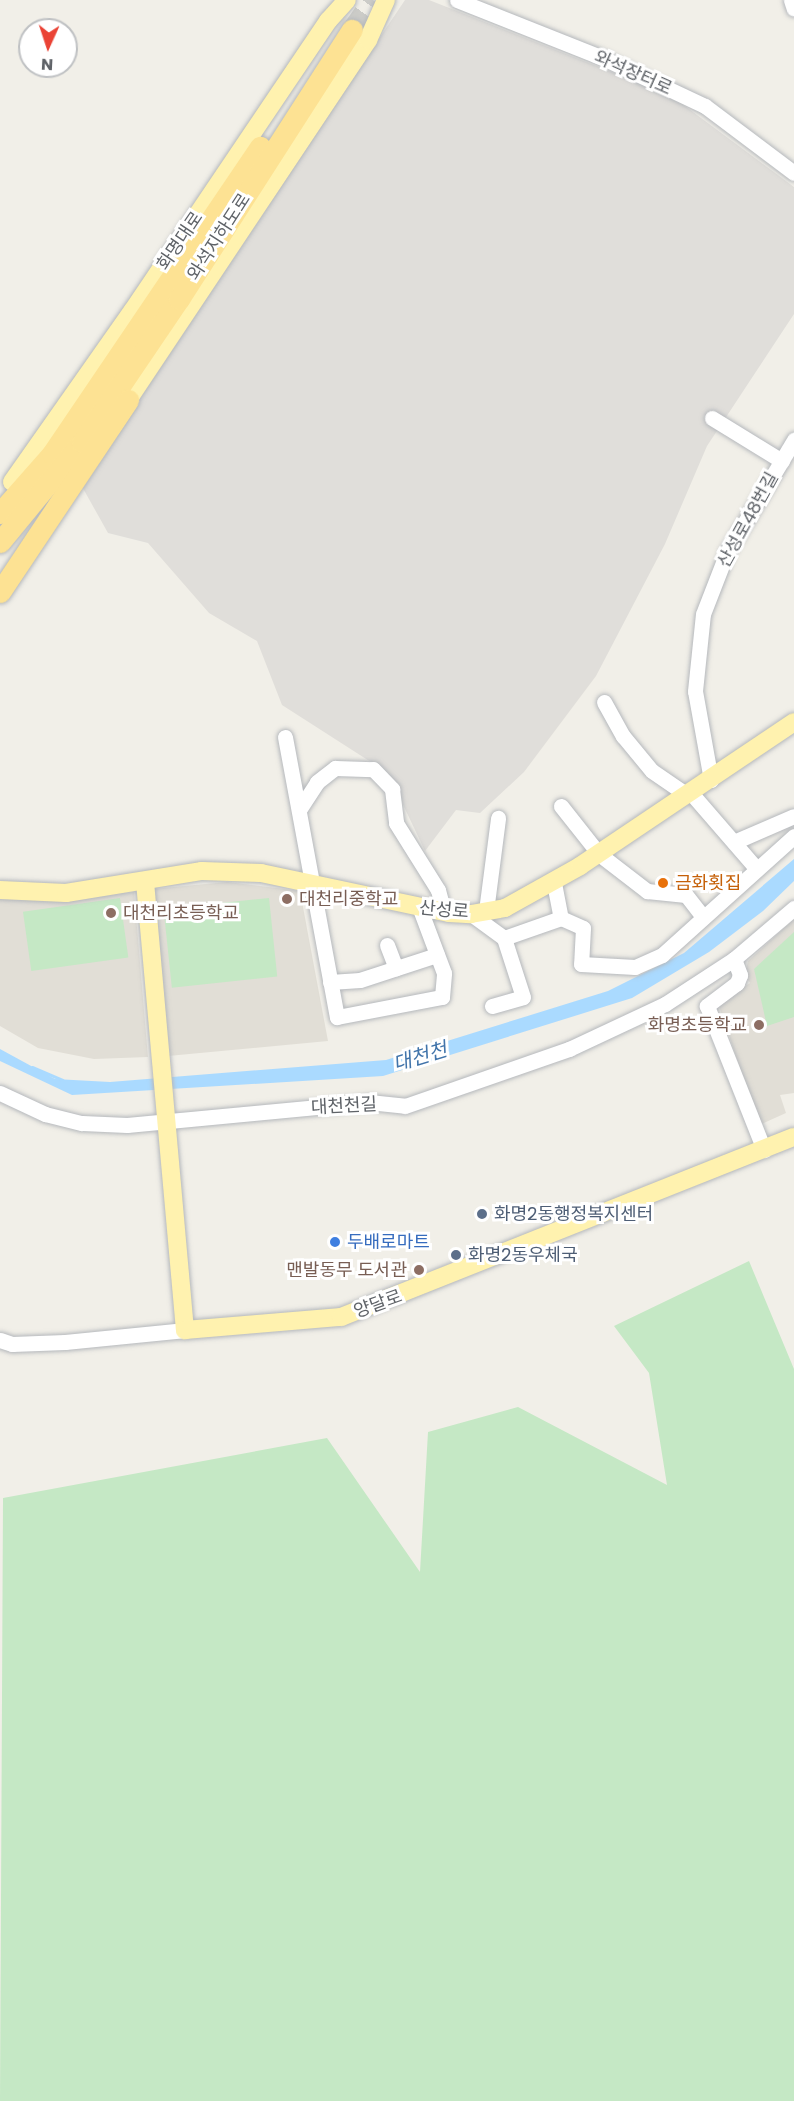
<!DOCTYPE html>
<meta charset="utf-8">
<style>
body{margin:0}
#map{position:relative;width:794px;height:2101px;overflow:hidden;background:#f1efe8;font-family:Poppins,"Noto Sans KR",sans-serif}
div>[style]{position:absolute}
.industrial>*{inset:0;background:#e0deda}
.education>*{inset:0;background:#e1ded6}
.green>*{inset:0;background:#c5e8c5;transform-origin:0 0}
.water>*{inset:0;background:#aadaff}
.stream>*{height:3px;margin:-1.5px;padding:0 1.5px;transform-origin:1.5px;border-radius:1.5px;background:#aadaff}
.highway-tunnel>*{height:21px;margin-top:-10.5px;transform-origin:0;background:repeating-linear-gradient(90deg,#ccccc8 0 21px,transparent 0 31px)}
.roads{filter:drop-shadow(0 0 2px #b5b8bc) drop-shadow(0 0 2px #b5b8bc)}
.minor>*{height:15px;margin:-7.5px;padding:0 7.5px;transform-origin:7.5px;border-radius:7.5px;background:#fff}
.major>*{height:18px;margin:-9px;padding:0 9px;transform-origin:9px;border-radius:9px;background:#fff2af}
.highway>*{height:21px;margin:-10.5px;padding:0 10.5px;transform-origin:10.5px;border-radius:10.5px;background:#fde293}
.dots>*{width:16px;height:16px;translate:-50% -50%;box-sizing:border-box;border:3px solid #fff;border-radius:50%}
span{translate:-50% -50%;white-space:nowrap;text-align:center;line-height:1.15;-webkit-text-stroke:6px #fff;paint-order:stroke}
.street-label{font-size:18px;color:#5f6368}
.food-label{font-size:18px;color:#c56008}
.left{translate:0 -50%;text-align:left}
.education-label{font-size:18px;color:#785e54}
.right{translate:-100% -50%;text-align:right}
.service-label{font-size:18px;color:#4e5e75}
.shop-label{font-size:18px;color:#366cbe}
.water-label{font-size:20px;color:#4174aa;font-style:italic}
.north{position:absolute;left:18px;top:18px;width:60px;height:60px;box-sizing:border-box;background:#fff;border:2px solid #bfc1c3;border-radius:50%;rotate:183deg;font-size:16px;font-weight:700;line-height:24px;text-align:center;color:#5f6368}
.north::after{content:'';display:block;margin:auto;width:21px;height:27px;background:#ea4335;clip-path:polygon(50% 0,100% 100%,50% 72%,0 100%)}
</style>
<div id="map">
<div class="industrial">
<div style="clip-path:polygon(405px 0,429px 0,670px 95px,794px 187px,794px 314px,707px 446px,665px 544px,596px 676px,524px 772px,480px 813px,456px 810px,425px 851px,388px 773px,282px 705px,257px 641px,209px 613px,148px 543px,108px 533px,80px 483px)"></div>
</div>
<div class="education">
<div style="clip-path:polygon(227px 882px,300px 891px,328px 1041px,168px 1056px,153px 889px)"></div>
<div style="clip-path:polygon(134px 892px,148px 1057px,94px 1059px,38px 1048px,0 1026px,0 898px,24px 900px)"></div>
<div style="clip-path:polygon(794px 919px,794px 1093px,780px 1095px,786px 1113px,759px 1125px,718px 1003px,750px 983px,745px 975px,748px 961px)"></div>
</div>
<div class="green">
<div style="left:120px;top:898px;width:60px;height:98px;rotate:82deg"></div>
<div style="left:269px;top:898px;width:79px;height:106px;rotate:84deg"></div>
<div style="clip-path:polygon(794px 932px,794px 1017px,767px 1026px,754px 969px)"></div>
<div style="clip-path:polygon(749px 1261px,794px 1369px,794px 2101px,0 2101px,3px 1498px,327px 1438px,420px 1572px,428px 1432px,518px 1407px,667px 1485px,649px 1373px,614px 1326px)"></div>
</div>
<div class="water">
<div style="clip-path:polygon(794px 859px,794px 881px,763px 911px,709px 952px,632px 998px,383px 1076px,72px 1095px,0 1061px,0 1049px,55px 1079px,110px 1082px,386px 1060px,608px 991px,684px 953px)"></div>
</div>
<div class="stream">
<div style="left:32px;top:1067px;width:33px;rotate:23deg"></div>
</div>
<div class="highway-tunnel">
<div style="left:352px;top:30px;width:37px;rotate:-55deg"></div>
</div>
<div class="roads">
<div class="minor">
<div style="left:457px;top:0;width:159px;rotate:21.7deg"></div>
<div style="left:605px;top:59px;width:110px;rotate:25.2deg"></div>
<div style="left:705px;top:106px;width:111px;rotate:37deg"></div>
<div style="left:791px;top:0;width:9px;rotate:72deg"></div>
<div style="left:712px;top:418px;width:82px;rotate:31.6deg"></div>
<div style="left:604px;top:702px;width:39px;rotate:61deg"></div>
<div style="left:623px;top:736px;width:45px;rotate:50.4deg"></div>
<div style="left:652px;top:771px;width:42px;rotate:34.4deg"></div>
<div style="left:285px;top:737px;width:285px;rotate:79.5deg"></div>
<div style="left:337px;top:1017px;width:107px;rotate:-10.8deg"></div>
<div style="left:442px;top:997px;width:24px;rotate:-85deg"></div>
<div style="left:444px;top:973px;width:68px;rotate:-110.6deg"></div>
<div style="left:711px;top:780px;width:90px;rotate:-100.2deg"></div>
<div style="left:695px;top:691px;width:77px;rotate:-84.1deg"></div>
<div style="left:703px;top:614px;width:66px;rotate:-68.8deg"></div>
<div style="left:727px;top:552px;width:131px;rotate:-59.1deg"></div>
<div style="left:691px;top:793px;width:99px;rotate:49.1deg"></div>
<div style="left:561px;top:806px;width:61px;rotate:51.6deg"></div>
<div style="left:599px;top:854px;width:61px;rotate:37.6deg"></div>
<div style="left:647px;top:891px;width:39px;rotate:6deg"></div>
<div style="left:686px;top:895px;width:28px;rotate:52deg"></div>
<div style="left:299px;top:810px;width:33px;rotate:-57deg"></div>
<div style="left:317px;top:782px;width:23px;rotate:-38deg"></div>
<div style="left:335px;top:768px;width:38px;rotate:2deg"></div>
<div style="left:373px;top:769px;width:28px;rotate:46deg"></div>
<div style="left:392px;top:789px;width:34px;rotate:83deg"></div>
<div style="left:396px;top:823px;width:79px;rotate:57.9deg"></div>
<div style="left:438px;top:890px;width:23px;rotate:75deg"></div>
<div style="left:734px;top:842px;width:65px;rotate:-23.4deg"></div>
<div style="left:554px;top:883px;width:36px;rotate:79deg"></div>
<div style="left:486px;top:911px;width:94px;rotate:-82.6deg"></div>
<div style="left:471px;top:914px;width:41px;rotate:36deg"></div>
<div style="left:504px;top:938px;width:60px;rotate:-19.3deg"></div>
<div style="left:561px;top:918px;width:24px;rotate:24deg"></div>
<div style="left:583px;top:928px;width:36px;rotate:93deg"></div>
<div style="left:581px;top:964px;width:54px;rotate:3.2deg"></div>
<div style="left:635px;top:967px;width:30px;rotate:-24deg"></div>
<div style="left:662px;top:955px;width:178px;rotate:-42deg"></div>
<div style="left:387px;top:945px;width:25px;rotate:69deg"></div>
<div style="left:734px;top:959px;width:17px;rotate:69deg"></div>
<div style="left:740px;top:975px;width:9px;rotate:111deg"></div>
<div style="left:737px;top:983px;width:38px;rotate:143deg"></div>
<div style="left:707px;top:1006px;width:155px;rotate:68.4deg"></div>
<div style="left:330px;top:982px;width:30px;rotate:-4deg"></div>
<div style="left:360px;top:980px;width:81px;rotate:-18deg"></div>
<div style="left:492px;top:1006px;width:32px;rotate:-16deg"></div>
<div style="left:523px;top:997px;width:62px;rotate:-107.9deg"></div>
<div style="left:0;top:1093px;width:50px;rotate:25deg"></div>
<div style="left:45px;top:1114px;width:38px;rotate:14deg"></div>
<div style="left:82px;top:1123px;width:45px;rotate:2.5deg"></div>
<div style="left:127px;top:1125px;width:243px;rotate:-5.4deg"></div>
<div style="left:369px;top:1102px;width:36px;rotate:6deg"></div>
<div style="left:405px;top:1106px;width:174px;rotate:-19.2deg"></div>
<div style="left:569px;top:1049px;width:106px;rotate:-25.1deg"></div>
<div style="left:665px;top:1004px;width:82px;rotate:-33.1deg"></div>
<div style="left:734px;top:959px;width:79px;rotate:-40.4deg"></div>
<div style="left:0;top:1340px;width:13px;rotate:18deg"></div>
<div style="left:12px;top:1344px;width:53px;rotate:-2.2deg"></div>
<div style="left:65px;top:1342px;width:121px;rotate:-5.7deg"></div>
</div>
<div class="major">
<div style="left:128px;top:400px;width:433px;rotate:-56.3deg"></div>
<div style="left:368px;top:40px;width:44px;rotate:-65.8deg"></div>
<div style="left:12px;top:482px;width:210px;rotate:-54.9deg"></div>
<div style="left:133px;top:310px;width:349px;rotate:-56deg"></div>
<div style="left:328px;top:21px;width:28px;rotate:-48deg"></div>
<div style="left:145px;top:882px;width:450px;rotate:84.9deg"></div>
<div style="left:185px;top:1330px;width:157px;rotate:-4.8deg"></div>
<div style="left:341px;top:1317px;width:487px;rotate:-21.7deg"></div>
<div style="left:0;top:890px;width:66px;rotate:2.6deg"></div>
<div style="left:66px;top:893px;width:138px;rotate:-9.2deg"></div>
<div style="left:202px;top:871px;width:59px;rotate:1.9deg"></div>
<div style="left:261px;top:873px;width:192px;rotate:12deg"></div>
<div style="left:449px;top:913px;width:22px;rotate:3deg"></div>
<div style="left:471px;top:914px;width:35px;rotate:-10deg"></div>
<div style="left:505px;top:908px;width:86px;rotate:-29.2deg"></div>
<div style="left:580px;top:866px;width:258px;rotate:-33.9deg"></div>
</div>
<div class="highway">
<div style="left:0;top:513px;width:79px;rotate:-48.6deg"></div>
<div style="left:52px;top:454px;width:371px;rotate:-55.9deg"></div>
<div style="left:0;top:542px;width:129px;rotate:-50.6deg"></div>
<div style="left:82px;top:442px;width:173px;rotate:-55.9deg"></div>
<div style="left:179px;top:299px;width:320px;rotate:-57.3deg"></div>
<div style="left:0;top:592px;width:231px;rotate:-56.3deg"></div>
</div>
</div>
<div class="dots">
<div style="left:663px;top:883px;background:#e8710a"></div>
<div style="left:287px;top:899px;background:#8d6e63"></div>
<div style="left:111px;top:913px;background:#8d6e63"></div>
<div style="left:759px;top:1025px;background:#8d6e63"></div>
<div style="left:482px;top:1214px;background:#5c6f8a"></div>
<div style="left:335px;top:1242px;background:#3f7fe0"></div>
<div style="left:456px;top:1255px;background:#5c6f8a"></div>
<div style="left:419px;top:1270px;background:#8d6e63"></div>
</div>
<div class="street-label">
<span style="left:633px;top:73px;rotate:24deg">와석장터로</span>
<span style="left:219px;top:237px;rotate:-57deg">와석지하도로</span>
<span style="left:180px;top:241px;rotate:-56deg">화명대로</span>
<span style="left:748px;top:520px;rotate:-61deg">산성로48번길</span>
<span style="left:444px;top:910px;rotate:5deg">산성로</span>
<span style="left:344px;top:1106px;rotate:-3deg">대천천길</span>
<span style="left:378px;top:1304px;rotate:-20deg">양달로</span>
</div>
<div class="food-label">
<span class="left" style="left:675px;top:883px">금화횟집</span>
</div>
<div class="education-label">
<span class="left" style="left:299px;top:899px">대천리중학교</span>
<span class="left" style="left:123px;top:913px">대천리초등학교</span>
<span class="right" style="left:747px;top:1025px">화명초등학교</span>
<span class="right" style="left:407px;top:1270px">맨발동무 도서관</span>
</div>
<div class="service-label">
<span class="left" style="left:494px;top:1214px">화명2동행정복지센터</span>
<span class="left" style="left:468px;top:1255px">화명2동우체국</span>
</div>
<div class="shop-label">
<span class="left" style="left:347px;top:1242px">두배로마트</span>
</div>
<div class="water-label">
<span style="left:420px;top:1057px;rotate:-17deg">대천천</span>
</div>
<div class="north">N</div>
</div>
